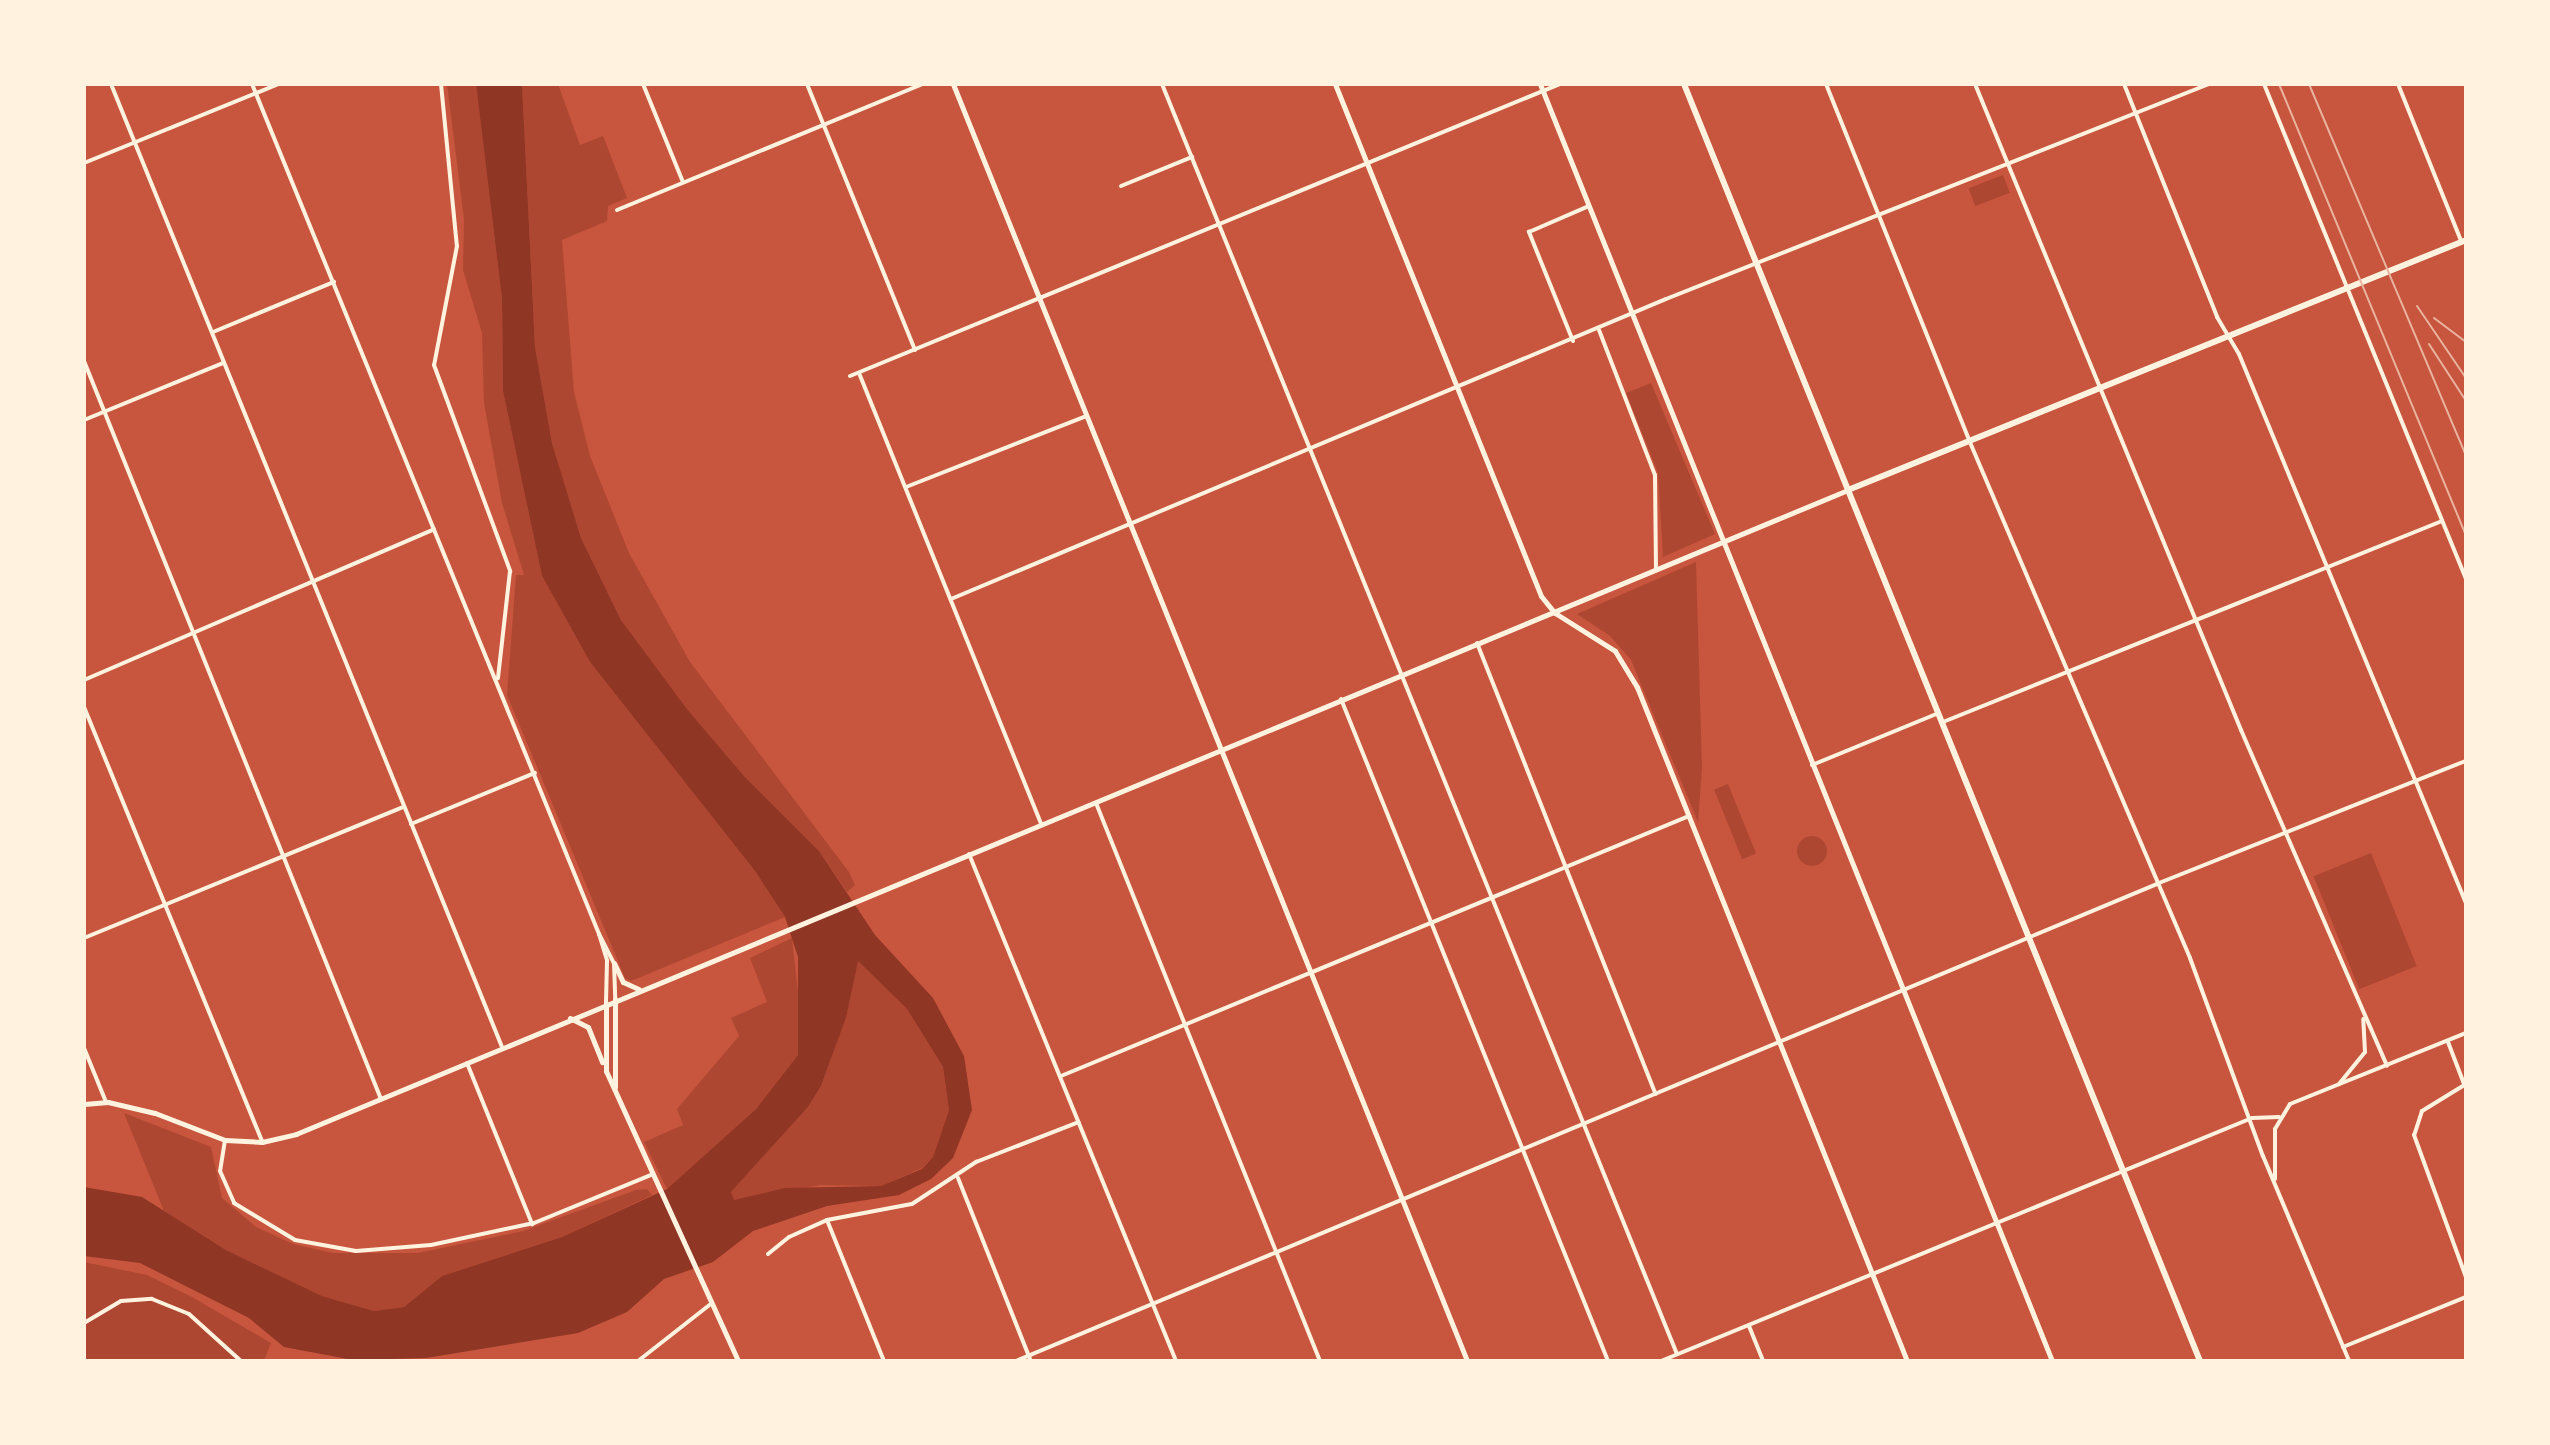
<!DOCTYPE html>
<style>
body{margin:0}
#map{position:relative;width:2550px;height:1445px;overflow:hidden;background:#c8553d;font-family:"PT Serif",serif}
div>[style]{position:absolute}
.green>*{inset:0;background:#ae4732;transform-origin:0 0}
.round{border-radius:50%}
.water>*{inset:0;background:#8f3625}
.minor>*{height:4px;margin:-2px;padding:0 2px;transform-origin:2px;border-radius:2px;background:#fff3e0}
.tertiary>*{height:5px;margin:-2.5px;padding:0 2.5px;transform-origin:2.5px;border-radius:2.5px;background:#fff3e0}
.secondary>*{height:6px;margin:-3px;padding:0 3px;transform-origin:3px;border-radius:3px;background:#fff3e0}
.primary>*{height:6px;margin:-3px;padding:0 3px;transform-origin:3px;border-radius:3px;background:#fff3e0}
.rail>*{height:2px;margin:-1px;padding:0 1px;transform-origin:1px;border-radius:1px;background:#e9b49f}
span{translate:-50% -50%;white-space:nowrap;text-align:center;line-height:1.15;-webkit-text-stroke:8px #fff3e0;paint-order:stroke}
.frame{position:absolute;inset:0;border:86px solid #fff3e0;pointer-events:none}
</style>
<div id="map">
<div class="green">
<div style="clip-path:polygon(447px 84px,476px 84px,502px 299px,503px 391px,542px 576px,590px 662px,755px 871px,785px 917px,631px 981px,625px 978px,507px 695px,516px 575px,524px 575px,502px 503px,484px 403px,482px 333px,463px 270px,464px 219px)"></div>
<div style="clip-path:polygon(522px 84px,558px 84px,580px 145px,603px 136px,627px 198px,608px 206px,607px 221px,562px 240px,574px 392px,590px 456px,629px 553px,690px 662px,849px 872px,855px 885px,847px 892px,819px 851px,744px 776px,687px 709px,621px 620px,581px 538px,552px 443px,535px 347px)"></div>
<div style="left:2003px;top:175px;width:19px;height:37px;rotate:69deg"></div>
<div style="clip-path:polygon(1651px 383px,1715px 534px,1663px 557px,1658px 473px,1626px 393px)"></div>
<div style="clip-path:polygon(1696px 562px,1702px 768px,1698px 822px,1631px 660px,1610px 636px,1577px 614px)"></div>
<div style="left:1728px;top:784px;width:75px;height:15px;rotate:68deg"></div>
<div class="round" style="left:1797px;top:836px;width:30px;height:30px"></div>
<div style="left:2371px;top:853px;width:122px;height:62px;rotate:68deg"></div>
<div style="clip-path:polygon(792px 938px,801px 1019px,798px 1055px,756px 1109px,667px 1189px,644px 1142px,683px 1125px,677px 1109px,739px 1036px,731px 1018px,767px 1002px,750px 958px)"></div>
<div style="clip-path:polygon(857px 960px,907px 1009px,943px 1067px,949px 1110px,933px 1157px,922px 1168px,882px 1186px,821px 1185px,734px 1200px,731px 1192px,808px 1107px,821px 1086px,846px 1018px)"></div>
<div style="clip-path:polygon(124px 1113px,211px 1147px,222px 1198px,256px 1227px,293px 1244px,333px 1253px,418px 1253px,523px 1231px,636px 1190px,647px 1189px,652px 1195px,562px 1237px,442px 1276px,404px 1307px,374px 1311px,322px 1296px,226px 1250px,164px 1211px)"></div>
<div style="clip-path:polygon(84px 1262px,147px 1275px,192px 1297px,271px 1343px,264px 1361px,84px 1361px)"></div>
</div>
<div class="water">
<div style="clip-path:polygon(evenodd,476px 84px,522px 84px,535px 347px,552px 443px,581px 538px,621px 620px,687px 709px,744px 776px,819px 851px,875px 935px,933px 998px,964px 1056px,972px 1110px,953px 1158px,931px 1179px,899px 1195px,827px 1206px,753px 1231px,713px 1262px,664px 1279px,627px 1312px,578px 1333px,426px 1358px,353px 1360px,284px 1347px,249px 1318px,140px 1263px,84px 1256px,84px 1187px,142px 1197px,226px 1250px,322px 1296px,374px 1311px,404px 1307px,442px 1276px,562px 1237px,667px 1189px,756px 1109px,798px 1055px,798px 957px,785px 917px,755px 871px,590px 662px,542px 576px,503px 391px,502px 299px,476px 84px,858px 961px,907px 1009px,943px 1067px,949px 1110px,933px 1157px,922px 1169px,881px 1186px,785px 1188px,734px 1200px,731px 1192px,808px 1107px,821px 1086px,846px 1018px,858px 961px)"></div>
</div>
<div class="minor">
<div style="left:111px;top:84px;width:1039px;rotate:67.9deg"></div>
<div style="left:252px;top:84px;width:918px;rotate:67.79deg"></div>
<div style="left:599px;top:934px;width:28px;rotate:73deg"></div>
<div style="left:607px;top:961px;width:42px;rotate:91.4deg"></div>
<div style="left:441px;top:84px;width:163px;rotate:84.4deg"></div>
<div style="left:457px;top:246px;width:121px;rotate:100.9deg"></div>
<div style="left:434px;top:365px;width:220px;rotate:69.7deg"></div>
<div style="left:510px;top:571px;width:108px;rotate:96.4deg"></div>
<div style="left:643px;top:84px;width:106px;rotate:67.8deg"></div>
<div style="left:807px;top:84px;width:287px;rotate:67.9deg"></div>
<div style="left:1162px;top:84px;width:1370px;rotate:67.93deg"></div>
<div style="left:1826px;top:84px;width:384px;rotate:68.1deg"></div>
<div style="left:1969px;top:440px;width:563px;rotate:66.89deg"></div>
<div style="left:2190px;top:958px;width:211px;rotate:69.8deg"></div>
<div style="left:2263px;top:1156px;width:222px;rotate:67.2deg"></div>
<div style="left:1975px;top:84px;width:699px;rotate:67.62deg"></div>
<div style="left:2241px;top:730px;width:366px;rotate:66.5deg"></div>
<div style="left:2124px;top:84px;width:251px;rotate:68.2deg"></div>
<div style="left:2217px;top:317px;width:43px;rotate:59.3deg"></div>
<div style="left:2239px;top:354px;width:594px;rotate:67.54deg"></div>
<div style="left:2264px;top:84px;width:535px;rotate:67.8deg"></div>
<div style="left:2398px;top:84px;width:169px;rotate:68.1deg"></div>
<div style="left:84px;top:163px;width:210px;rotate:-22.1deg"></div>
<div style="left:1121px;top:186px;width:77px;rotate:-22.2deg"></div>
<div style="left:617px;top:210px;width:330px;rotate:-22.4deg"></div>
<div style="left:1599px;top:330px;width:155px;rotate:68.9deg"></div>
<div style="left:1655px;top:475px;width:94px;rotate:89.4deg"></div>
<div style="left:213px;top:332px;width:131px;rotate:-22.5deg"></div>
<div style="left:1573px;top:341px;width:118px;rotate:-112deg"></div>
<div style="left:1529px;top:232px;width:65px;rotate:-23.4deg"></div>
<div style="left:84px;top:361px;width:796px;rotate:68.08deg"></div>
<div style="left:859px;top:373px;width:485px;rotate:68deg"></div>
<div style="left:850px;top:376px;width:768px;rotate:-22.36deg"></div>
<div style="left:84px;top:420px;width:150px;rotate:-22.3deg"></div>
<div style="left:906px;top:487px;width:193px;rotate:-21.5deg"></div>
<div style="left:951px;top:599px;width:775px;rotate:-22.76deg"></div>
<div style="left:1666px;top:299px;width:584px;rotate:-21.6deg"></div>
<div style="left:1477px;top:643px;width:485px;rotate:68.4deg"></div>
<div style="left:84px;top:680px;width:381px;rotate:-23.3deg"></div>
<div style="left:1341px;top:699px;width:714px;rotate:68.03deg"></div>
<div style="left:84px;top:707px;width:470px;rotate:67.7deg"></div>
<div style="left:1943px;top:722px;width:538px;rotate:-21.94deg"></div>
<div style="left:1812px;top:765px;width:137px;rotate:-22.3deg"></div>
<div style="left:1096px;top:803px;width:601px;rotate:68.13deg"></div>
<div style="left:411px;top:824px;width:134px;rotate:-22.4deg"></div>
<div style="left:969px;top:854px;width:548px;rotate:67.79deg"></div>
<div style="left:599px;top:934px;width:33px;rotate:63deg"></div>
<div style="left:614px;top:963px;width:36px;rotate:88deg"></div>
<div style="left:84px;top:938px;width:346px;rotate:-22.3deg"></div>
<div style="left:2448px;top:1042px;width:45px;rotate:69.1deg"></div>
<div style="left:84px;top:1048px;width:58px;rotate:67.8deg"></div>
<div style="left:467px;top:1063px;width:174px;rotate:68deg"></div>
<div style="left:1061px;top:1076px;width:680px;rotate:-22.49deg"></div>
<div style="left:2339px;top:1084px;width:41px;rotate:-50.9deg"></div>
<div style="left:2365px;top:1052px;width:33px;rotate:-93deg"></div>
<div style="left:2466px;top:1084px;width:52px;rotate:148.5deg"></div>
<div style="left:2422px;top:1111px;width:25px;rotate:108deg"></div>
<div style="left:2414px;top:1135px;width:151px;rotate:69.9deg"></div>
<div style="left:225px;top:1140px;width:31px;rotate:99deg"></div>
<div style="left:220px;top:1171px;width:35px;rotate:66deg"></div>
<div style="left:234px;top:1203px;width:71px;rotate:31.2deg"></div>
<div style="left:295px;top:1240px;width:62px;rotate:10.2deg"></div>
<div style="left:356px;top:1251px;width:75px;rotate:-4.6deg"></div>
<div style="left:431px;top:1245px;width:105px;rotate:-12.1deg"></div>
<div style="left:534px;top:1223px;width:126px;rotate:-22.3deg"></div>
<div style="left:958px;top:1178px;width:197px;rotate:68.3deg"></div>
<div style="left:2275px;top:1179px;width:50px;rotate:-90deg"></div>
<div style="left:2275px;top:1129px;width:29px;rotate:-59deg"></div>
<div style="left:2290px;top:1104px;width:190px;rotate:-22deg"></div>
<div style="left:827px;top:1220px;width:152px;rotate:68deg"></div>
<div style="left:768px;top:1254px;width:27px;rotate:-39deg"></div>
<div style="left:789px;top:1237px;width:42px;rotate:-24.1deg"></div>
<div style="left:827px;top:1220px;width:86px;rotate:-10.7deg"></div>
<div style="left:912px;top:1204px;width:77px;rotate:-33.3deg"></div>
<div style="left:976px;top:1162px;width:110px;rotate:-21.2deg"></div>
<div style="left:84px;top:1323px;width:43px;rotate:-30.7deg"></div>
<div style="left:121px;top:1301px;width:31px;rotate:-4deg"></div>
<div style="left:152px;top:1299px;width:40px;rotate:22deg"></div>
<div style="left:189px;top:1314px;width:70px;rotate:42.1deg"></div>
<div style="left:1749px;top:1326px;width:38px;rotate:68deg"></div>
<div style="left:2343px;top:1347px;width:133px;rotate:-22.1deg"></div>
<div style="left:638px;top:1361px;width:94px;rotate:-38.1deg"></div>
<div style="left:1016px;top:1361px;width:1239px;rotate:-22.69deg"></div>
<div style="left:2159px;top:883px;width:330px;rotate:-21.7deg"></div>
<div style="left:1661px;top:1361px;width:639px;rotate:-22.35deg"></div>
<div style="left:2252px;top:1118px;width:27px;rotate:-2deg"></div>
</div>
<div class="tertiary">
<div style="left:953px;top:84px;width:1377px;rotate:68.07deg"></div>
<div style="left:1335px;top:84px;width:552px;rotate:68.08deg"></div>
<div style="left:1541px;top:596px;width:22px;rotate:51deg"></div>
<div style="left:1555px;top:613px;width:71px;rotate:32.3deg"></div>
<div style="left:1615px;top:651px;width:42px;rotate:58.6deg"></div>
<div style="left:1637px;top:687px;width:726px;rotate:68.17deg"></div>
<div style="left:1540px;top:84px;width:1376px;rotate:68.15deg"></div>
<div style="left:614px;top:963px;width:21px;rotate:65deg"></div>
<div style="left:623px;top:982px;width:17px;rotate:24deg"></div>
<div style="left:615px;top:999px;width:88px;rotate:90deg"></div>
<div style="left:606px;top:1003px;width:68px;rotate:90deg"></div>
<div style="left:606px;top:1071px;width:319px;rotate:65.5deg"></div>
<div style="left:570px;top:1018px;width:20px;rotate:27deg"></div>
<div style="left:588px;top:1027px;width:38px;rotate:68deg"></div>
<div style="left:84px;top:1104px;width:24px;rotate:-5deg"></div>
<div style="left:108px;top:1102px;width:48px;rotate:13.2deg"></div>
<div style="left:155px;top:1113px;width:75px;rotate:21.1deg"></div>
<div style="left:225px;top:1140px;width:37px;rotate:3deg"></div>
<div style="left:262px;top:1142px;width:35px;rotate:-13deg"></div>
<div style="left:296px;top:1134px;width:1680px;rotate:-22.54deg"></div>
</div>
<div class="secondary">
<div style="left:1848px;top:490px;width:667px;rotate:-22.02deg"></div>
</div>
<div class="primary">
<div style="left:1684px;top:84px;width:1377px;rotate:68deg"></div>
</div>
<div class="rail">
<div style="left:2279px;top:84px;width:489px;rotate:67.5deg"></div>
<div style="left:2309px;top:84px;width:404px;rotate:67.1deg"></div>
<div style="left:2417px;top:306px;width:87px;rotate:55.8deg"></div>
<div style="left:2434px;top:318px;width:40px;rotate:37deg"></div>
<div style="left:2429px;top:344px;width:68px;rotate:57deg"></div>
</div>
<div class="frame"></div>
</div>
